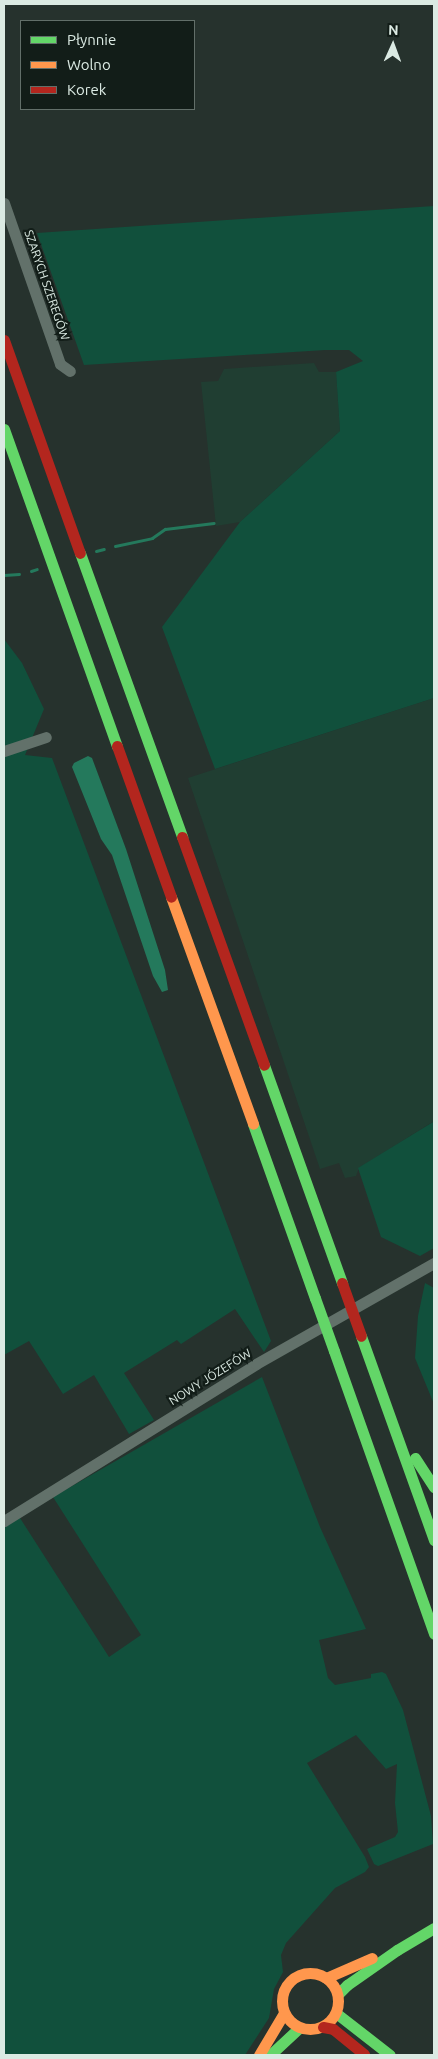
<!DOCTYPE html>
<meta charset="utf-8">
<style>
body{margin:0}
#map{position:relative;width:438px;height:2059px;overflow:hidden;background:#26322d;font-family:Ubuntu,sans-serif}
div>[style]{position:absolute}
.built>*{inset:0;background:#203e32}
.green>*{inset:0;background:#11503c}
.water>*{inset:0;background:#24795c}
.stream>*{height:3px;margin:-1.5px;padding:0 1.5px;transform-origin:1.5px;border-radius:1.5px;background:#24795c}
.street>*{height:11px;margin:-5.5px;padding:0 5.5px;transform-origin:5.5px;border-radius:5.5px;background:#62716a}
.fast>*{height:11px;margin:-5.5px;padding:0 5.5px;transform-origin:5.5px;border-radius:5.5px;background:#63d668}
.slow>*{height:11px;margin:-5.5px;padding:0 5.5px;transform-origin:5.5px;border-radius:5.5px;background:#ff974d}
.slow>.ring{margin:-5.5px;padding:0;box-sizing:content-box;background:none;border:11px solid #ff974d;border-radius:50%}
.jam>*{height:11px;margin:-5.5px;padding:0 5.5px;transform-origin:5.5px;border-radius:5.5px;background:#b3261e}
.fast-bridge>*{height:11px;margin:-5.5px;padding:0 5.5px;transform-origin:5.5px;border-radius:5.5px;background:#63d668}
.jam-bridge>*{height:11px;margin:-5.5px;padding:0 5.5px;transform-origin:5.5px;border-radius:5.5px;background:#b3261e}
span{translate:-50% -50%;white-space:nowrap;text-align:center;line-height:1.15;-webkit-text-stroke:4.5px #121d18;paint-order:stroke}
.street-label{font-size:12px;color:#dbeae3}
.frame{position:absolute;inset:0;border:5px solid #dbeae3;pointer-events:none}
.legend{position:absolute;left:20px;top:20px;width:175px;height:90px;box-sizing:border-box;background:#121d18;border:1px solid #626f69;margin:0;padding:6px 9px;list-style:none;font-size:15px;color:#dbeae3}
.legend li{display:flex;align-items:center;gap:10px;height:25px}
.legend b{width:25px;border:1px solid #626f69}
.north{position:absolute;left:368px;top:20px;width:50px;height:50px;-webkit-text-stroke:4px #121d18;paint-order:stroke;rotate:2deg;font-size:14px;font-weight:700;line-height:20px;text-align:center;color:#dbeae3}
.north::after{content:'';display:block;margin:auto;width:18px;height:22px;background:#dbeae3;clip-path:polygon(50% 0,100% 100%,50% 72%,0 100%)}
</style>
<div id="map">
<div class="built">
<div style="clip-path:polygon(314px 363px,319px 372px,336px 372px,340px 431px,240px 522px,216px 526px,201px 382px,218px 381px,224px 369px)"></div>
<div style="clip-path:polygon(434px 698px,434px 1121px,359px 1168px,356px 1176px,345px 1178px,339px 1163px,320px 1169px,188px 778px)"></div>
</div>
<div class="green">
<div style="clip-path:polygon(434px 206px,434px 698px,215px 769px,162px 627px,240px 522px,340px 431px,336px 372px,363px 361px,349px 350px,325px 350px,84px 365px,37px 233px)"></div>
<div style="clip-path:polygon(4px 639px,22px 663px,44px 709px,25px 755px,52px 758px,271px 1341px,264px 1352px,235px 1309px,181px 1344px,177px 1340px,124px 1373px,154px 1420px,129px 1434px,94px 1375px,63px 1394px,29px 1341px,4px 1355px)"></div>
<div style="clip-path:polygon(433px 1122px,434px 1248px,420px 1256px,381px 1237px,358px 1168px)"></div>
<div style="clip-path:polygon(425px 1283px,434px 1288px,434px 1404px,415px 1358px,418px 1316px)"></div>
<div style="clip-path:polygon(262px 1377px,320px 1527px,366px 1629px,319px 1640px,328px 1678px,335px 1685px,371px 1678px,371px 1674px,382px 1672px,386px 1674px,403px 1710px,431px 1816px,433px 1844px,378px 1866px,374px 1864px,367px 1849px,395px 1837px,398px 1832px,395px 1803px,397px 1764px,386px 1769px,356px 1735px,307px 1763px,365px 1857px,369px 1867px,365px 1872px,335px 1888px,286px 1943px,281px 1955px,283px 1972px,274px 1989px,269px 2018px,245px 2055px,4px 2055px,4px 1528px,20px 1518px,109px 1657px,141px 1635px,53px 1497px)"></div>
</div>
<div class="water">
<div style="clip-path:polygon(88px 756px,92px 758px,126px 849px,165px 970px,168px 990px,162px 992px,153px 976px,112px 855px,101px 839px,72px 767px,74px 763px)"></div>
</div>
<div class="stream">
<div style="left:115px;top:546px;width:38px;rotate:-12deg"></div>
<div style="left:152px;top:538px;width:16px;rotate:-35deg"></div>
<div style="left:165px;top:529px;width:49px;rotate:-7deg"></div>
<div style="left:96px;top:551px;width:8px;rotate:-14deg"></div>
<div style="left:31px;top:571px;width:6px;rotate:-18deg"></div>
<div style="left:4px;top:575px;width:15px;rotate:-4deg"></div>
</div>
<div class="street">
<div style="left:4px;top:203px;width:170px;rotate:70.8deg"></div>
<div style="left:60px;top:364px;width:12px;rotate:35deg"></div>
<div style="left:4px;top:751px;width:44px;rotate:-18.4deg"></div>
<div style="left:4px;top:1521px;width:297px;rotate:-31.9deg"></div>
<div style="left:256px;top:1364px;width:205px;rotate:-29.6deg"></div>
</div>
<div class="fast">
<div style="left:4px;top:429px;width:337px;rotate:70.4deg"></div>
<div style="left:80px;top:553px;width:302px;rotate:70.2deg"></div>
<div style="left:264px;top:1065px;width:232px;rotate:70.3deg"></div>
<div style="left:253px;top:1124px;width:185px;rotate:70.4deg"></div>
<div style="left:361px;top:1336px;width:217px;rotate:70.3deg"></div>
<div style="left:334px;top:1351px;width:300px;rotate:70.5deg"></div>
<div style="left:415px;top:1458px;width:35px;rotate:57deg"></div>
<div style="left:338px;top:1994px;width:13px;rotate:-45deg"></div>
<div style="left:347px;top:1985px;width:61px;rotate:-35deg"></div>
<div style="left:397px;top:1950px;width:43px;rotate:-30.7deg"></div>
<div style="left:336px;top:2013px;width:68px;rotate:37.9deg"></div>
<div style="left:270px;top:2055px;width:40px;rotate:-43deg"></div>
</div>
<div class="slow">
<div style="left:171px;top:897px;width:241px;rotate:70.1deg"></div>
<div class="ring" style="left:282px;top:1973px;width:45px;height:45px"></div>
<div style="left:326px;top:1978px;width:50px;rotate:-23.5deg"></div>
<div style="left:259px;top:2055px;width:49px;rotate:-59.2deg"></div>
</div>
<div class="jam">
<div style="left:4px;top:340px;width:226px;rotate:70.4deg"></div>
<div style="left:117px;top:746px;width:160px;rotate:70.3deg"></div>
<div style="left:182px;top:837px;width:242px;rotate:70.2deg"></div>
<div style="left:323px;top:2027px;width:10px;rotate:11deg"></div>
<div style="left:333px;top:2029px;width:40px;rotate:39deg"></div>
</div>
<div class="fast-bridge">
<div style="left:315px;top:1298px;width:56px;rotate:70.3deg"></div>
</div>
<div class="jam-bridge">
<div style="left:342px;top:1283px;width:56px;rotate:70.3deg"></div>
</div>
<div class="street-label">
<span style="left:47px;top:285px;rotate:71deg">SZARYCH SZEREGÓW</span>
<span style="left:210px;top:1377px;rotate:-32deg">NOWY JÓZEFÓW</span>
</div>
<div class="frame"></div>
<ul class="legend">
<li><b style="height:6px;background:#63d668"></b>Płynnie</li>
<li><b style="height:6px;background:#ff974d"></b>Wolno</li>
<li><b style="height:6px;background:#b3261e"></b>Korek</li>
</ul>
<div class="north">N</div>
</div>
